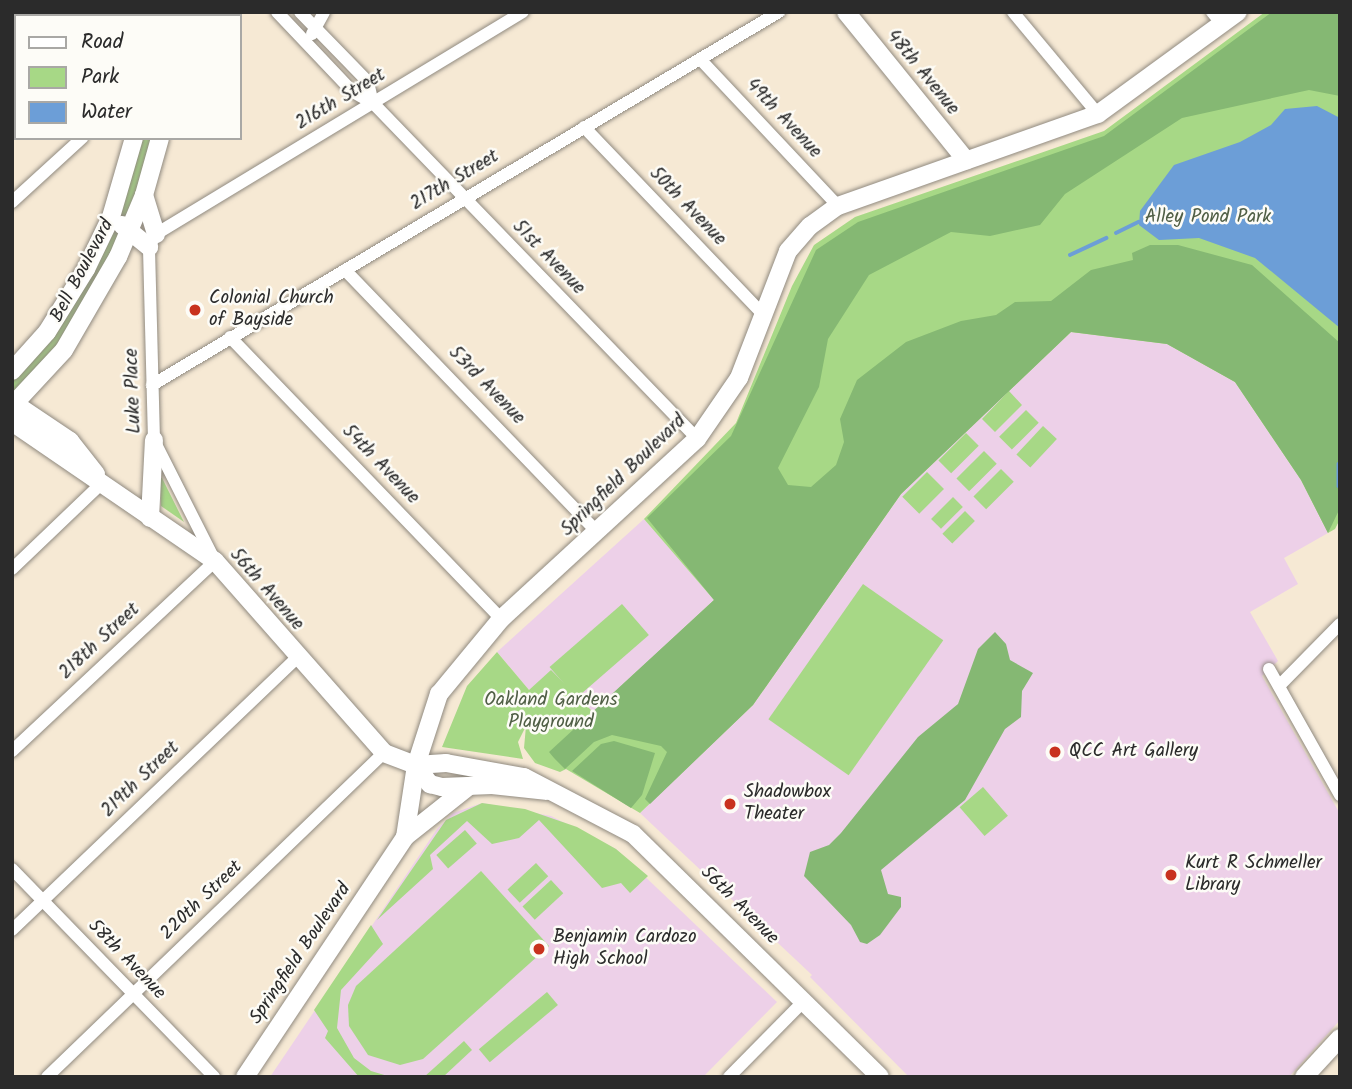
<!DOCTYPE html>
<style>
body{margin:0}
#map{position:relative;width:1352px;height:1089px;overflow:hidden;background:#f6e9d4;font-family:Kalam,sans-serif}
div>[style]{position:absolute}
.built>*{inset:0;background:#edd0e8}
.green>*{inset:0;background:#a7d886;transform-origin:0 0}
.forest>*{inset:0;background:#85b873}
.water>*{inset:0;background:#6c9ed7}
.stream>*{height:3.5px;margin:-1.75px;padding:0 1.75px;transform-origin:1.75px;border-radius:1.75px;background:#6c9ed7}
.roads{filter:drop-shadow(0 0 2px #908a80) drop-shadow(0 0 2px #908a80)}
.street>*{height:12px;margin:-6px;padding:0 6px;transform-origin:6px;border-radius:6px;background:#fff}
.secondary>*{height:18px;margin:-9px;padding:0 9px;transform-origin:9px;border-radius:9px;background:#fff}
.dots>*{width:19px;height:19px;translate:-50% -50%;box-sizing:border-box;border:4px solid #fdfcf7;border-radius:50%}
span{translate:-50% -50%;white-space:nowrap;text-align:center;line-height:1.15;-webkit-text-stroke:5px #fdfcf7;paint-order:stroke}
.street-label{font-size:19px;color:#2b2b2b}
.park-label{font-size:19px;color:#505f46}
.poi-label{font-size:19px;color:#2b2b2b}
.left{translate:0 -50%;text-align:left}
.frame{position:absolute;inset:0;border:14px solid #2b2b2b;pointer-events:none}
.legend{position:absolute;left:14px;top:14px;width:228px;height:126px;box-sizing:border-box;background:#fdfcf7;border:2px solid #a9a8a5;margin:0;padding:9px 12px;list-style:none;font-size:21px;color:#2b2b2b}
.legend li{display:flex;align-items:center;gap:14px;height:35px}
.legend b{width:35px;border:2px solid #a9a8a5}
</style>
<div id="map">
<div class="built">
<div style="clip-path:polygon(1071px 332px,1167px 344px,1235px 382px,1301px 480px,1328px 533px,1284px 558px,1298px 584px,1250px 612px,1278px 661px,1262px 676px,1340px 814px,1340px 1020px,1289px 1077px,909px 1077px,810px 977px,812px 975px,640px 813px,753px 705px,901px 494px)"></div>
<div style="clip-path:polygon(644px 519px,715px 600px,593px 712px,582px 701px,529px 690px,497px 652px)"></div>
<div style="clip-path:polygon(482px 803px,551px 816px,616px 849px,777px 1002px,703px 1077px,270px 1077px,437px 829px,453px 813px)"></div>
</div>
<div class="green">
<div style="clip-path:polygon(1265px 12px,1340px 12px,1340px 519px,1335px 529px,1328px 533px,1301px 480px,1235px 382px,1167px 344px,1071px 332px,1009px 391px,1022px 405px,995px 432px,982px 419px,1008px 392px,901px 494px,753px 705px,640px 813px,566px 769px,560px 772px,535px 763px,524px 748px,526px 726px,518px 742px,523px 759px,442px 747px,467px 686px,497px 652px,529px 690px,551px 670px,593px 712px,714px 600px,644px 519px,736px 423px,792px 286px,814px 245px,855px 217px,1104px 131px)"></div>
<div style="clip-path:polygon(143px 138px,156px 138px,125px 221px,119px 212px)"></div>
<div style="clip-path:polygon(113px 226px,122px 233px,55px 349px,12px 396px,12px 382px)"></div>
<div style="left:1026px;top:410px;width:18px;height:38px;rotate:45deg"></div>
<div style="left:1043px;top:426px;width:19px;height:39px;rotate:43deg"></div>
<div style="left:966px;top:433px;width:18px;height:39px;rotate:45deg"></div>
<div style="left:984px;top:451px;width:18px;height:39px;rotate:45deg"></div>
<div style="left:1001px;top:469px;width:18px;height:39px;rotate:45deg"></div>
<div style="left:927px;top:472px;width:24px;height:35px;rotate:45deg"></div>
<div style="clip-path:polygon(160px 478px,162px 478px,184px 522px,161px 506px)"></div>
<div style="left:953px;top:497px;width:14px;height:31px;rotate:45deg"></div>
<div style="left:965px;top:511px;width:14px;height:32px;rotate:45deg"></div>
<div style="left:863px;top:584px;width:98px;height:165px;rotate:35deg"></div>
<div style="left:622px;top:604px;width:41px;height:96px;rotate:49deg"></div>
<div style="left:983px;top:787px;width:38px;height:31px;rotate:49deg"></div>
<div style="clip-path:polygon(482px 803px,525px 809px,577px 827px,616px 849px,648px 876px,630px 893px,621px 883px,602px 888px,539px 820px,519px 838px,492px 844px,467px 821px,430px 855px,433px 869px,377px 920px,446px 820px)"></div>
<div style="left:465px;top:830px;width:18px;height:38px;rotate:49deg"></div>
<div style="left:536px;top:863px;width:18px;height:39px;rotate:47deg"></div>
<div style="clip-path:polygon(481px 871px,549px 946px,423px 1059px,400px 1065px,368px 1055px,349px 1026px,348px 1005px,356px 986px)"></div>
<div style="left:551px;top:880px;width:18px;height:39px;rotate:47deg"></div>
<div style="clip-path:polygon(371px 925px,383px 944px,341px 990px,337px 1028px,354px 1058px,371px 1071px,391px 1077px,359px 1077px,325px 1038px,328px 1031px,314px 1010px)"></div>
<div style="left:547px;top:992px;width:17px;height:89px;rotate:50deg"></div>
<div style="clip-path:polygon(464px 1041px,472px 1050px,443px 1077px,424px 1077px)"></div>
</div>
<div class="forest">
<div style="clip-path:polygon(1272px 12px,1340px 12px,1340px 96px,1309px 90px,1182px 118px,1065px 194px,1040px 225px,990px 236px,951px 232px,869px 275px,828px 339px,819px 387px,778px 468px,788px 485px,811px 487px,836px 465px,844px 442px,840px 419px,857px 380px,906px 342px,961px 321px,996px 315px,1015px 302px,1051px 301px,1091px 270px,1133px 260px,1132px 253px,1150px 245px,1178px 245px,1252px 265px,1340px 343px,1340px 508px,1328px 533px,1301px 480px,1235px 382px,1167px 344px,1071px 332px,901px 494px,753px 705px,650px 804px,645px 799px,667px 752px,661px 746px,612px 735px,594px 742px,565px 769px,554px 758px,549px 752px,714px 600px,647px 518px,731px 436px,816px 250px,858px 222px,1104px 136px)"></div>
<div style="clip-path:polygon(995px 632px,1006px 644px,1010px 660px,1033px 673px,1022px 691px,1021px 717px,1005px 729px,965px 800px,881px 870px,888px 894px,901px 897px,901px 907px,880px 935px,867px 944px,860px 942px,851px 925px,804px 876px,810px 852px,829px 845px,841px 833px,918px 737px,958px 704px,978px 649px)"></div>
<div style="clip-path:polygon(614px 741px,655px 753px,642px 795px,631px 808px,572px 771px,601px 744px)"></div>
</div>
<div class="water">
<div style="clip-path:polygon(1317px 106px,1340px 118px,1340px 328px,1255px 258px,1199px 238px,1159px 240px,1139px 225px,1140px 211px,1174px 165px,1240px 142px,1271px 125px,1285px 109px)"></div>
</div>
<div class="stream">
<div style="left:1116px;top:233px;width:25px;rotate:-26deg"></div>
<div style="left:1070px;top:255px;width:40px;rotate:-25deg"></div>
<div style="left:1339px;top:464px;width:22px;rotate:90deg"></div>
</div>
<div class="roads">
<div class="street">
<div style="left:277px;top:12px;width:110px;rotate:46.5deg"></div>
<div style="left:353px;top:92px;width:23px;rotate:29deg"></div>
<div style="left:373px;top:103px;width:467px;rotate:46deg"></div>
<div style="left:300px;top:12px;width:98px;rotate:45.8deg"></div>
<div style="left:368px;top:82px;width:22px;rotate:77deg"></div>
<div style="left:1013px;top:12px;width:133px;rotate:50.2deg"></div>
<div style="left:1212px;top:12px;width:16px;rotate:50deg"></div>
<div style="left:24px;top:16px;width:6px;rotate:-45deg"></div>
<div style="left:12px;top:27px;width:5px;rotate:-37deg"></div>
<div style="left:312px;top:34px;width:25px;rotate:-61deg"></div>
<div style="left:700px;top:59px;width:202px;rotate:46.8deg"></div>
<div style="left:584px;top:127px;width:257px;rotate:46.3deg"></div>
<div style="left:12px;top:202px;width:95px;rotate:-42.4deg"></div>
<div style="left:345px;top:270px;width:364px;rotate:46.1deg"></div>
<div style="left:230px;top:337px;width:391px;rotate:46.1deg"></div>
<div style="left:152px;top:385px;width:730px;rotate:-30.75deg"></div>
<div style="left:12px;top:569px;width:126px;rotate:-43.7deg"></div>
<div style="left:1269px;top:669px;width:145px;rotate:60.6deg"></div>
<div style="left:1279px;top:686px;width:87px;rotate:-45.5deg"></div>
<div style="left:12px;top:751px;width:278px;rotate:-43.1deg"></div>
<div style="left:215px;top:561px;width:136px;rotate:-116.8deg"></div>
<div style="left:154px;top:440px;width:193px;rotate:-91.5deg"></div>
<div style="left:149px;top:247px;width:15px;rotate:-62deg"></div>
<div style="left:156px;top:234px;width:429px;rotate:-31.2deg"></div>
<div style="left:12px;top:869px;width:290px;rotate:45.8deg"></div>
<div style="left:12px;top:930px;width:394px;rotate:-43.7deg"></div>
<div style="left:47px;top:1077px;width:467px;rotate:-43.9deg"></div>
<div style="left:729px;top:1077px;width:107px;rotate:-45.4deg"></div>
</div>
<div class="secondary">
<div style="left:42px;top:12px;width:5px;rotate:53deg"></div>
<div style="left:64px;top:12px;width:5px;rotate:53deg"></div>
<div style="left:846px;top:12px;width:191px;rotate:51deg"></div>
<div style="left:166px;top:16px;width:4px;rotate:-76deg"></div>
<div style="left:188px;top:16px;width:4px;rotate:-76deg"></div>
<div style="left:144px;top:195px;width:41px;rotate:72.9deg"></div>
<div style="left:122px;top:225px;width:35px;rotate:39deg"></div>
<div style="left:12px;top:371px;width:52px;rotate:-48.1deg"></div>
<div style="left:47px;top:332px;width:74px;rotate:-58.2deg"></div>
<div style="left:86px;top:269px;width:58px;rotate:-64.3deg"></div>
<div style="left:111px;top:217px;width:82px;rotate:-73.8deg"></div>
<div style="left:12px;top:402px;width:70px;rotate:33.9deg"></div>
<div style="left:70px;top:441px;width:42px;rotate:51.8deg"></div>
<div style="left:12px;top:406px;width:76px;rotate:-47.1deg"></div>
<div style="left:64px;top:350px;width:108px;rotate:-59.9deg"></div>
<div style="left:118px;top:257px;width:67px;rotate:-67.2deg"></div>
<div style="left:144px;top:195px;width:59px;rotate:-74.3deg"></div>
<div style="left:12px;top:422px;width:246px;rotate:34.4deg"></div>
<div style="left:215px;top:561px;width:256px;rotate:48.6deg"></div>
<div style="left:384px;top:753px;width:34px;rotate:21deg"></div>
<div style="left:416px;top:765px;width:30px;rotate:-4deg"></div>
<div style="left:446px;top:763px;width:79px;rotate:10.2deg"></div>
<div style="left:524px;top:777px;width:123px;rotate:27.6deg"></div>
<div style="left:633px;top:834px;width:346px;rotate:44.5deg"></div>
<div style="left:150px;top:518px;width:78px;rotate:-87.1deg"></div>
<div style="left:416px;top:765px;width:24px;rotate:54deg"></div>
<div style="left:430px;top:784px;width:12px;rotate:14deg"></div>
<div style="left:442px;top:787px;width:50px;rotate:-2.3deg"></div>
<div style="left:492px;top:785px;width:54px;rotate:6.3deg"></div>
<div style="left:405px;top:837px;width:80px;rotate:-38.4deg"></div>
<div style="left:245px;top:1077px;width:288px;rotate:-56.3deg"></div>
<div style="left:405px;top:837px;width:73px;rotate:-81.3deg"></div>
<div style="left:416px;top:765px;width:75px;rotate:-72.1deg"></div>
<div style="left:439px;top:694px;width:97px;rotate:-50.4deg"></div>
<div style="left:501px;top:619px;width:266px;rotate:-42.6deg"></div>
<div style="left:697px;top:439px;width:74px;rotate:-55.5deg"></div>
<div style="left:739px;top:378px;width:136px;rotate:-68.9deg"></div>
<div style="left:788px;top:251px;width:33px;rotate:-49deg"></div>
<div style="left:810px;top:226px;width:34px;rotate:-36deg"></div>
<div style="left:838px;top:206px;width:276px;rotate:-19.5deg"></div>
<div style="left:1098px;top:114px;width:173px;rotate:-36.1deg"></div>
<div style="left:1304px;top:1077px;width:53px;rotate:-47.3deg"></div>
</div>
</div>
<div class="dots">
<div style="left:195px;top:310px;background:#c8321e"></div>
<div style="left:1055px;top:752px;background:#c8321e"></div>
<div style="left:730px;top:804px;background:#c8321e"></div>
<div style="left:1171px;top:875px;background:#c8321e"></div>
<div style="left:539px;top:949px;background:#c8321e"></div>
</div>
<div class="street-label">
<span style="left:922px;top:73px;rotate:51deg">48th Avenue</span>
<span style="left:341px;top:100px;rotate:-31deg">216th Street</span>
<span style="left:783px;top:119px;rotate:47deg">49th Avenue</span>
<span style="left:455px;top:181px;rotate:-31deg">217th Street</span>
<span style="left:687px;top:207px;rotate:46deg">50th Avenue</span>
<span style="left:548px;top:258px;rotate:46deg">51st Avenue</span>
<span style="left:83px;top:271px;rotate:-62deg">Bell Boulevard</span>
<span style="left:486px;top:386px;rotate:46deg">53rd Avenue</span>
<span style="left:134px;top:391px;rotate:-92deg">Luke Place</span>
<span style="left:380px;top:465px;rotate:46deg">54th Avenue</span>
<span style="left:624px;top:476px;rotate:-44deg">Springfield Boulevard</span>
<span style="left:266px;top:590px;rotate:49deg">56th Avenue</span>
<span style="left:100px;top:642px;rotate:-43deg">218th Street</span>
<span style="left:141px;top:780px;rotate:-44deg">219th Street</span>
<span style="left:202px;top:901px;rotate:-44deg">220th Street</span>
<span style="left:739px;top:906px;rotate:45deg">56th Avenue</span>
<span style="left:301px;top:954px;rotate:-56deg">Springfield Boulevard</span>
<span style="left:126px;top:960px;rotate:46deg">58th Avenue</span>
</div>
<div class="park-label">
<span style="left:1208px;top:218px">Alley Pond Park</span>
<span style="left:551px;top:712px">Oakland Gardens<br>Playground</span>
</div>
<div class="poi-label">
<span class="left" style="left:209px;top:310px">Colonial Church<br>of Bayside</span>
<span class="left" style="left:1069px;top:752px">QCC Art Gallery</span>
<span class="left" style="left:744px;top:804px">Shadowbox<br>Theater</span>
<span class="left" style="left:1185px;top:875px">Kurt R Schmeller<br>Library</span>
<span class="left" style="left:553px;top:949px">Benjamin Cardozo<br>High School</span>
</div>
<div class="frame"></div>
<ul class="legend">
<li><b style="height:9px;background:#fff"></b>Road</li>
<li><b style="height:19px;background:#a7d886"></b>Park</li>
<li><b style="height:19px;background:#6c9ed7"></b>Water</li>
</ul>
</div>
